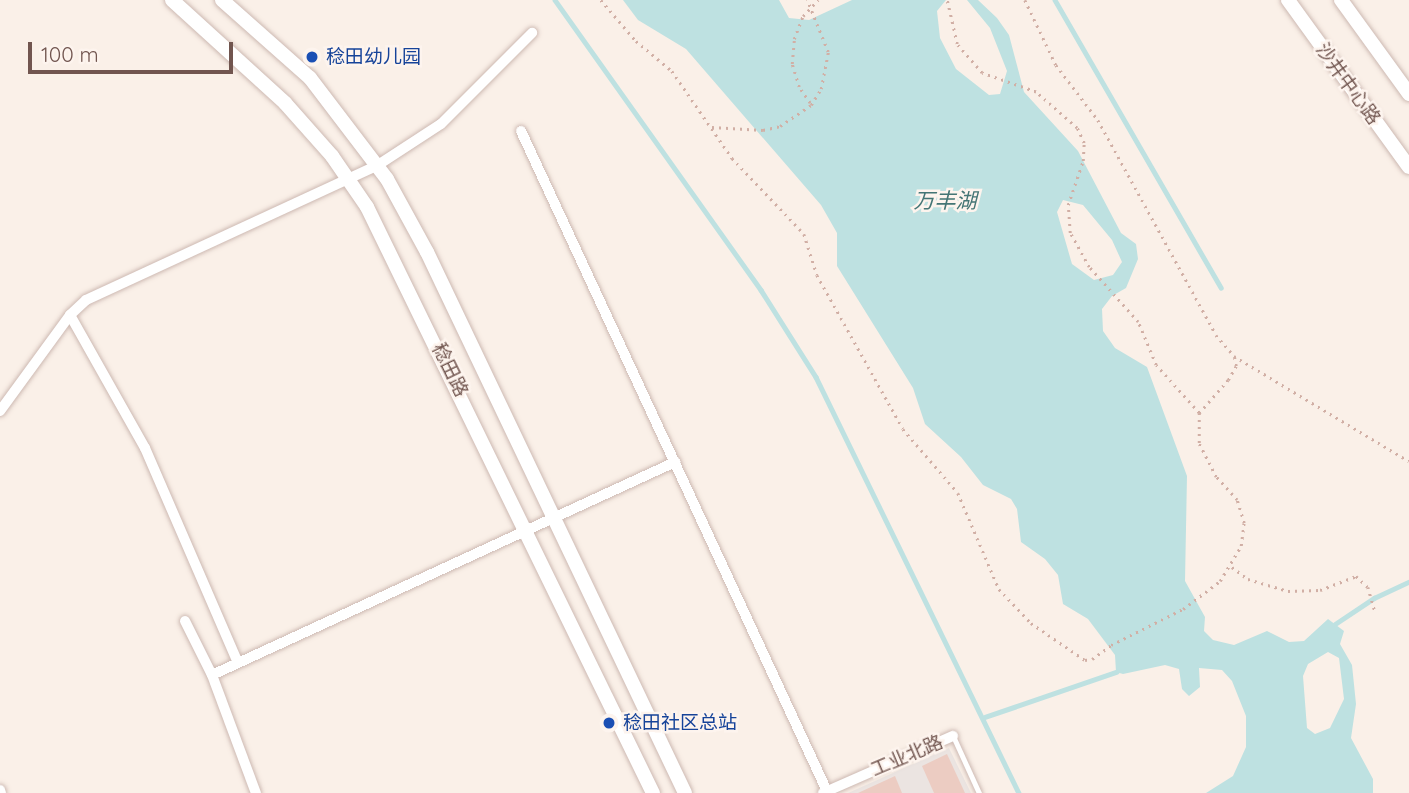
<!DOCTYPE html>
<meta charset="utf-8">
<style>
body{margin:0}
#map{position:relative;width:1409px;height:793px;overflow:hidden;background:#faf0e8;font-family:Quicksand,"Noto Sans SC",sans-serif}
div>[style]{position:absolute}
.industrial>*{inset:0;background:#ebe4e1}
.water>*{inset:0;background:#bee1e1}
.stream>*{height:4.5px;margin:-2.25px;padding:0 2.25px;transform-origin:2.25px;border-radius:2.25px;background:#bee1e1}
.building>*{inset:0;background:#ecccc2}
.path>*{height:2.5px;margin-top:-1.25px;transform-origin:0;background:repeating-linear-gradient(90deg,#d1afa5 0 2px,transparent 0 7px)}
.roads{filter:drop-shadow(0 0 2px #cdb9b2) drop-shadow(0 0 2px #cdb9b2)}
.service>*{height:5px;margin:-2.5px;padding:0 2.5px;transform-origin:2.5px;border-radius:2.5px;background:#fff}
.minor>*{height:10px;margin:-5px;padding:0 5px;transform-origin:5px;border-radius:5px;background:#fff}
.tertiary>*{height:14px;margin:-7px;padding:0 7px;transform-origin:7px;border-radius:7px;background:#fff}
.dots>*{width:19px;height:19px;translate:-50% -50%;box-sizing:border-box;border:4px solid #fdf4ee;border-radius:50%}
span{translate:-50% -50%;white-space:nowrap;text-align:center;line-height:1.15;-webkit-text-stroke:5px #fdf4ee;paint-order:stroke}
.transit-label{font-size:19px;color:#164399}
.left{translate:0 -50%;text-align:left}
.street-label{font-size:19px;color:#71554f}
.water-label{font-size:21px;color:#447575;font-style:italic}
.scale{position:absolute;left:28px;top:42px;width:205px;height:32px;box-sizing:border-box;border:4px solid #71554f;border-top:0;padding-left:9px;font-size:21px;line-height:24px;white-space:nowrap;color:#71554f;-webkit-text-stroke:5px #fdf4ee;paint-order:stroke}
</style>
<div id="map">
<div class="industrial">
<div style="clip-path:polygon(949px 748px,971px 793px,848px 793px)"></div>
</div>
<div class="water">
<div style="clip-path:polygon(evenodd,623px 0,779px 0,789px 18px,809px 20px,852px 0,946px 0,937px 11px,940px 38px,956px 69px,989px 95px,1000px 94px,1007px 71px,990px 28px,967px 0,978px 0,997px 18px,1009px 35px,1024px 92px,1078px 151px,1121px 233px,1136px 244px,1138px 259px,1126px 288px,1112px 296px,1102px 309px,1103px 331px,1115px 348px,1147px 367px,1187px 476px,1185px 581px,1205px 617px,1204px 631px,1213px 640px,1234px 645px,1267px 631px,1289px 642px,1304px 641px,1328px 619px,1344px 631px,1340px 644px,1352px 665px,1356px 704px,1351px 738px,1373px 779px,1373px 793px,1206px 793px,1233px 776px,1246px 747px,1246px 716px,1232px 681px,1222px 670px,1199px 668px,1200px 687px,1189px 696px,1182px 689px,1179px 669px,1165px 665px,1123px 674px,1116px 672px,1115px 655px,1088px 619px,1063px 604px,1058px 575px,1045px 559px,1021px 542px,1017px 509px,1011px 499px,983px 485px,961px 457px,925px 424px,913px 388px,837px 266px,837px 233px,821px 205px,686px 49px,638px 20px,623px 0,1063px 200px,1083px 205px,1112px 240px,1122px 262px,1113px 275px,1094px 280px,1072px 264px,1057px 212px,1063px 200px,623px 0,1328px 652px,1339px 658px,1344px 699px,1330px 728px,1315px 734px,1307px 728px,1303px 676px,1308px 664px,1328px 652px)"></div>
</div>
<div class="stream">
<div style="left:555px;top:0;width:356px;rotate:54.6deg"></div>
<div style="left:761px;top:290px;width:103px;rotate:57.7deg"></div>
<div style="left:816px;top:377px;width:463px;rotate:64deg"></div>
<div style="left:1055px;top:0;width:332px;rotate:60deg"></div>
<div style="left:1335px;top:624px;width:47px;rotate:-33.7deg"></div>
<div style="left:1374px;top:598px;width:38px;rotate:-25deg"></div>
<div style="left:985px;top:717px;width:139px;rotate:-19deg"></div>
</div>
<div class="building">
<div style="clip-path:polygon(947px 754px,965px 793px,934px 793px,922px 766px)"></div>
<div style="clip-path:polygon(895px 776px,902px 793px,858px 793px)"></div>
</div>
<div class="path">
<div style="left:601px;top:0;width:54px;rotate:49.5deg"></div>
<div style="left:636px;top:41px;width:47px;rotate:39.8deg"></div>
<div style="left:672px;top:71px;width:106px;rotate:55.4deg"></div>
<div style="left:732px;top:158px;width:105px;rotate:46.5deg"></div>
<div style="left:804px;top:234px;width:43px;rotate:72.4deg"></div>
<div style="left:817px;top:275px;width:176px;rotate:60.8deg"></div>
<div style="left:903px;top:429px;width:84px;rotate:49.3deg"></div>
<div style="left:958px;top:493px;width:104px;rotate:66.9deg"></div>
<div style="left:999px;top:589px;width:47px;rotate:46.7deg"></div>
<div style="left:1031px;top:623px;width:65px;rotate:34.4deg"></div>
<div style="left:1085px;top:660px;width:7px;rotate:-8deg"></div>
<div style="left:1092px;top:659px;width:24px;rotate:-36deg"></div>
<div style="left:1111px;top:645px;width:80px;rotate:-26.6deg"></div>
<div style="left:1183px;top:609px;width:46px;rotate:-37.1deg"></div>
<div style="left:1220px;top:581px;width:41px;rotate:-59deg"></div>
<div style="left:1241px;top:546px;width:23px;rotate:-83deg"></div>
<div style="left:1244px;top:523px;width:24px;rotate:-107deg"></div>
<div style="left:1237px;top:500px;width:31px;rotate:-132deg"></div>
<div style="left:1216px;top:477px;width:38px;rotate:-117deg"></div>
<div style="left:1199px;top:443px;width:30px;rotate:-90deg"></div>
<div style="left:1199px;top:413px;width:64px;rotate:-131.9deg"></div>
<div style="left:1156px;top:365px;width:47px;rotate:-112.7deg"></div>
<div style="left:1138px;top:322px;width:74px;rotate:-131.7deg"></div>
<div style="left:1089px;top:267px;width:39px;rotate:-119deg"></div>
<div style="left:1070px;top:233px;width:28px;rotate:-94deg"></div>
<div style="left:1068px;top:205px;width:46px;rotate:-71.2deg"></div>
<div style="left:1083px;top:161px;width:18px;rotate:-87deg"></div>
<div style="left:1084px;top:143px;width:17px;rotate:-115deg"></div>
<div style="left:1077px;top:128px;width:55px;rotate:-138.7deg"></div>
<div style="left:1036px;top:92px;width:57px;rotate:-160.6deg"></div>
<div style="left:982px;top:73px;width:38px;rotate:-131deg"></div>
<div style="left:957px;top:44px;width:45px;rotate:-102.8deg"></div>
<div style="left:1025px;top:0;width:72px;rotate:64.5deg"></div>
<div style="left:1056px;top:65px;width:69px;rotate:52.6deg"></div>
<div style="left:1098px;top:120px;width:245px;rotate:61.2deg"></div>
<div style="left:1216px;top:335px;width:28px;rotate:49deg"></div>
<div style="left:1234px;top:356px;width:204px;rotate:31deg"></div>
<div style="left:810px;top:103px;width:19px;rotate:-125deg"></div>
<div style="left:799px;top:87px;width:24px;rotate:-107deg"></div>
<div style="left:792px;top:64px;width:25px;rotate:-85deg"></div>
<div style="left:794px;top:39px;width:25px;rotate:-69deg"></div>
<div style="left:803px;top:16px;width:22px;rotate:-47deg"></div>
<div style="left:712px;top:127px;width:51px;rotate:3.4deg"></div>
<div style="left:763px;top:130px;width:17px;rotate:-13deg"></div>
<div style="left:780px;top:126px;width:37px;rotate:-34deg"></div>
<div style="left:811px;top:105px;width:19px;rotate:-58deg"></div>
<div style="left:821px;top:89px;width:38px;rotate:-79deg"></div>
<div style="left:828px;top:52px;width:56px;rotate:-112deg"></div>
<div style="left:1199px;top:413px;width:44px;rotate:-48.7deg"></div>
<div style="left:1228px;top:380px;width:16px;rotate:-60deg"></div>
<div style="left:1236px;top:366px;width:10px;rotate:-101deg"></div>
<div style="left:1232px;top:567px;width:20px;rotate:37deg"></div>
<div style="left:1248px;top:579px;width:42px;rotate:16.7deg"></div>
<div style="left:1288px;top:591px;width:32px;rotate:-2deg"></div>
<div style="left:1320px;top:590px;width:39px;rotate:-21deg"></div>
<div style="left:1356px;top:576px;width:16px;rotate:43deg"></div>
<div style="left:1368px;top:587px;width:25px;rotate:74deg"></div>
</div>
<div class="roads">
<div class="service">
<div style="left:953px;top:736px;width:63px;rotate:65.5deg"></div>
</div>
<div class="minor">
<div style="left:521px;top:131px;width:727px;rotate:65.13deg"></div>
<div style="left:70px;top:315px;width:153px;rotate:60.6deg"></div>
<div style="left:145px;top:448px;width:234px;rotate:66.6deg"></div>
<div style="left:0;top:411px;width:119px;rotate:-53.9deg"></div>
<div style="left:70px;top:315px;width:22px;rotate:-43deg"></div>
<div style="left:86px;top:300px;width:322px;rotate:-24.8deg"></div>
<div style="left:378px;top:165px;width:75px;rotate:-33.1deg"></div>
<div style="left:441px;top:124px;width:129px;rotate:-45deg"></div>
<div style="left:185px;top:621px;width:60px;rotate:63.4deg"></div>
<div style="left:212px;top:675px;width:126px;rotate:69.6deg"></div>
<div style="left:212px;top:675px;width:510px;rotate:-24.7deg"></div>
<div style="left:0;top:790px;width:3px;rotate:72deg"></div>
<div style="left:823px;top:793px;width:142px;rotate:-23.7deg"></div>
</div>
<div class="tertiary">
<div style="left:172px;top:0;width:153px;rotate:42.3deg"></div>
<div style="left:285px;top:103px;width:71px;rotate:48.4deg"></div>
<div style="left:332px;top:156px;width:62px;rotate:55.5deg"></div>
<div style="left:367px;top:207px;width:652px;rotate:63.99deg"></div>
<div style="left:222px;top:0;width:118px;rotate:41.6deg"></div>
<div style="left:310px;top:78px;width:127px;rotate:52.7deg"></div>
<div style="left:387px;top:179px;width:83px;rotate:61.3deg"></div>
<div style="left:427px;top:252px;width:599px;rotate:64.5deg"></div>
<div style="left:1288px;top:0;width:206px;rotate:54.1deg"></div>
<div style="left:1341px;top:0;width:116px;rotate:54.1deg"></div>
</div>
</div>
<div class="dots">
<div style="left:312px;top:57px;background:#1a4fb4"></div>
<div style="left:609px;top:723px;background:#1a4fb4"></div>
</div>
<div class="transit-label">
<span class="left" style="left:326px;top:57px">稔田幼儿园</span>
<span class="left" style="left:623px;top:723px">稔田社区总站</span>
</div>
<div class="street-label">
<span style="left:1348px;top:84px;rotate:54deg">沙井中心路</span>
<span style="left:450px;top:370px;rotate:64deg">稔田路</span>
<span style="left:907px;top:756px;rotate:-23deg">工业北路</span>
</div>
<div class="water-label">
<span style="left:945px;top:200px">万丰湖</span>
</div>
<div class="scale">100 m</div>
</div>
